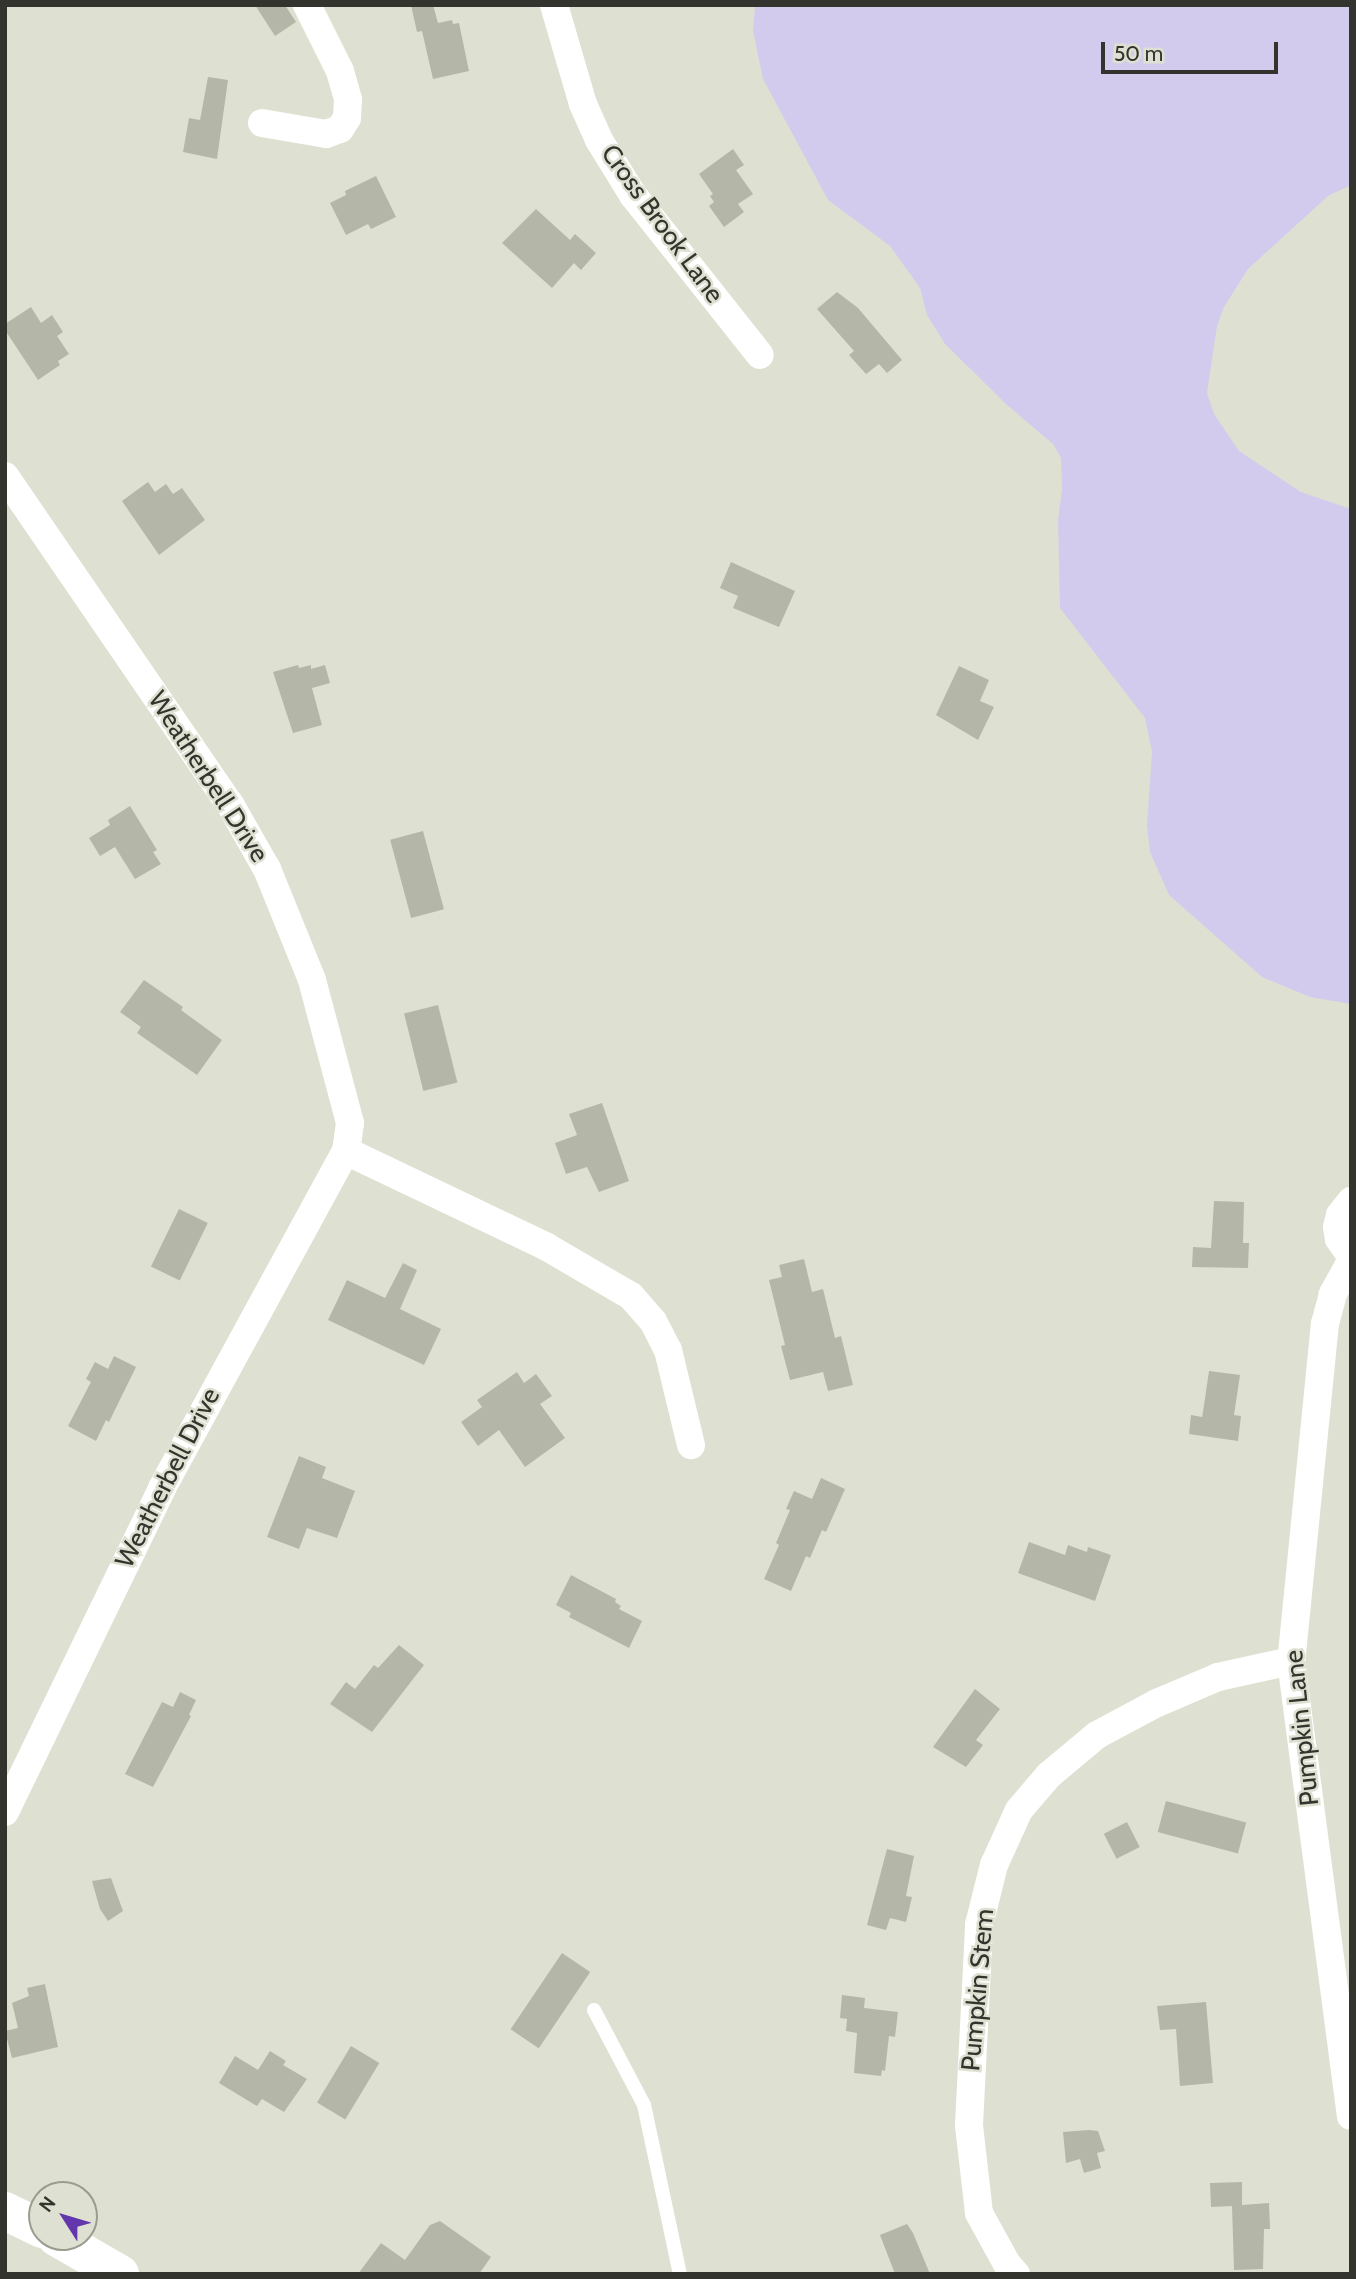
<!DOCTYPE html>
<style>
body{margin:0}
#map{position:relative;width:1356px;height:2279px;overflow:hidden;background:#dee1d1;font-family:Cabin,sans-serif}
div>[style]{position:absolute}
.green>*{inset:0;background:#d3cbee}
.building>*{inset:0;background:#b4b7a7;transform-origin:0 0}
.service>*{height:14px;margin:-7px;padding:0 7px;transform-origin:7px;border-radius:7px;background:#fff}
.minor>*{height:28px;margin:-14px;padding:0 14px;transform-origin:14px;border-radius:14px;background:#fff}
.secondary>*{height:38px;margin:-19px;padding:0 19px;transform-origin:19px;border-radius:19px;background:#fff}
span{translate:-50% -50%;white-space:nowrap;text-align:center;line-height:1.15;-webkit-text-stroke:5px #dee1d1;paint-order:stroke}
.street-label{font-size:26px;color:#32342d}
.frame{position:absolute;inset:0;border:7px solid #32342d;pointer-events:none}
.north{position:absolute;left:28px;top:2181px;width:70px;height:70px;box-sizing:border-box;background:#dee1d1;border:2px solid #999c8f;border-radius:50%;rotate:307deg;font-size:19px;font-weight:700;line-height:28px;text-align:center;color:#32342d}
.north::after{content:'';display:block;margin:auto;width:24px;height:32px;background:#6336ae;clip-path:polygon(50% 0,100% 100%,50% 72%,0 100%)}
.scale{position:absolute;left:1101px;top:42px;width:177px;height:32px;box-sizing:border-box;border:4px solid #32342d;border-top:0;padding-left:9px;font-size:21px;line-height:24px;white-space:nowrap;color:#32342d;-webkit-text-stroke:5px #dee1d1;paint-order:stroke}
</style>
<div id="map">
<div class="green">
<div style="clip-path:polygon(755px 5px,1351px 5px,1351px 185px,1328px 196px,1248px 269px,1224px 307px,1217px 326px,1207px 393px,1214px 414px,1239px 451px,1301px 492px,1351px 509px,1351px 1004px,1310px 997px,1262px 977px,1169px 895px,1150px 852px,1147px 825px,1152px 752px,1145px 718px,1060px 608px,1058px 520px,1062px 489px,1061px 458px,1053px 444px,1007px 405px,945px 344px,927px 315px,920px 288px,890px 246px,828px 200px,763px 79px,753px 31px)"></div>
</div>
<div class="building">
<div style="clip-path:polygon(255px 5px,285px 5px,296px 22px,275px 36px)"></div>
<div style="clip-path:polygon(411px 5px,433px 5px,438px 23px,452px 20px,453px 24px,459px 23px,469px 71px,433px 79px,422px 31px,417px 32px)"></div>
<div style="clip-path:polygon(208px 77px,228px 80px,217px 159px,183px 152px,189px 118px,200px 120px)"></div>
<div style="clip-path:polygon(733px 149px,744px 165px,736px 170px,753px 194px,738px 204px,744px 212px,724px 227px,709px 206px,714px 202px,710px 196px,713px 194px,699px 174px)"></div>
<div style="clip-path:polygon(376px 176px,396px 217px,371px 229px,368px 224px,346px 235px,330px 203px,346px 195px,345px 191px)"></div>
<div style="clip-path:polygon(536px 209px,570px 240px,575px 234px,596px 253px,581px 270px,574px 263px,552px 288px,502px 243px)"></div>
<div style="clip-path:polygon(837px 292px,858px 308px,902px 360px,887px 373px,879px 364px,866px 374px,849px 355px,854px 351px,817px 309px)"></div>
<div style="clip-path:polygon(31px 307px,41px 323px,52px 315px,63px 332px,57px 336px,69px 354px,58px 361px,60px 365px,38px 380px,5px 330px,5px 324px)"></div>
<div style="clip-path:polygon(148px 482px,155px 492px,166px 484px,173px 494px,182px 488px,205px 520px,159px 555px,122px 501px)"></div>
<div style="clip-path:polygon(731px 562px,795px 591px,779px 627px,733px 608px,738px 596px,720px 588px)"></div>
<div style="clip-path:polygon(298px 665px,299px 668px,311px 665px,311px 669px,325px 665px,330px 683px,312px 688px,322px 725px,293px 733px,273px 672px)"></div>
<div style="clip-path:polygon(959px 666px,989px 680px,980px 701px,994px 707px,978px 740px,936px 715px)"></div>
<div style="clip-path:polygon(130px 806px,157px 850px,153px 852px,161px 864px,135px 879px,115px 847px,100px 856px,89px 838px,110px 825px,108px 820px)"></div>
<div style="left:423px;top:831px;width:81px;height:34px;rotate:75deg"></div>
<div style="clip-path:polygon(144px 980px,183px 1007px,181px 1010px,222px 1040px,197px 1075px,137px 1033px,141px 1027px,120px 1012px)"></div>
<div style="left:438px;top:1005px;width:80px;height:35px;rotate:76deg"></div>
<div style="clip-path:polygon(602px 1103px,629px 1181px,599px 1192px,587px 1167px,566px 1174px,555px 1143px,577px 1135px,569px 1114px)"></div>
<div style="clip-path:polygon(1214px 1201px,1244px 1202px,1243px 1243px,1249px 1243px,1248px 1268px,1192px 1267px,1193px 1247px,1211px 1248px)"></div>
<div style="left:179px;top:1209px;width:32px;height:64px;rotate:26deg"></div>
<div style="clip-path:polygon(804px 1259px,812px 1292px,823px 1289px,835px 1338px,841px 1336px,853px 1385px,828px 1391px,823px 1372px,790px 1380px,781px 1346px,785px 1345px,769px 1280px,782px 1277px,779px 1265px)"></div>
<div style="clip-path:polygon(403px 1263px,417px 1270px,400px 1309px,441px 1329px,424px 1365px,328px 1320px,347px 1280px,385px 1298px)"></div>
<div style="clip-path:polygon(114px 1356px,136px 1367px,109px 1422px,106px 1420px,96px 1441px,68px 1426px,91px 1382px,86px 1379px,95px 1362px,108px 1369px)"></div>
<div style="clip-path:polygon(1209px 1371px,1240px 1375px,1234px 1415px,1241px 1416px,1238px 1441px,1189px 1434px,1191px 1415px,1202px 1417px,1203px 1412px)"></div>
<div style="clip-path:polygon(517px 1372px,524px 1383px,536px 1374px,552px 1396px,540px 1404px,565px 1438px,525px 1467px,499px 1430px,478px 1446px,461px 1422px,482px 1407px,477px 1400px)"></div>
<div style="clip-path:polygon(299px 1456px,326px 1467px,322px 1478px,355px 1491px,337px 1538px,307px 1528px,299px 1549px,267px 1537px)"></div>
<div style="clip-path:polygon(821px 1478px,845px 1489px,826px 1532px,822px 1530px,810px 1558px,806px 1556px,791px 1591px,764px 1579px,779px 1545px,776px 1543px,790px 1510px,786px 1509px,794px 1491px,812px 1499px)"></div>
<div style="clip-path:polygon(1029px 1542px,1065px 1555px,1068px 1545px,1087px 1552px,1088px 1547px,1111px 1555px,1095px 1601px,1018px 1573px)"></div>
<div style="clip-path:polygon(571px 1575px,616px 1599px,615px 1602px,621px 1606px,619px 1609px,642px 1621px,629px 1648px,569px 1617px,571px 1613px,556px 1605px)"></div>
<div style="clip-path:polygon(399px 1645px,424px 1665px,372px 1732px,330px 1704px,346px 1682px,355px 1689px,374px 1665px,378px 1668px)"></div>
<div style="clip-path:polygon(975px 1689px,1000px 1709px,976px 1740px,983px 1745px,966px 1767px,933px 1747px)"></div>
<div style="clip-path:polygon(180px 1692px,196px 1700px,189px 1715px,191px 1716px,153px 1787px,125px 1774px,162px 1702px,173px 1707px)"></div>
<div style="left:1166px;top:1801px;width:83px;height:32px;rotate:15deg"></div>
<div style="left:1127px;top:1822px;width:28px;height:26px;rotate:63deg"></div>
<div style="clip-path:polygon(887px 1849px,914px 1856px,906px 1896px,912px 1897px,906px 1922px,890px 1918px,886px 1930px,867px 1925px)"></div>
<div style="clip-path:polygon(111px 1878px,123px 1911px,108px 1921px,100px 1909px,92px 1881px)"></div>
<div style="left:562px;top:1953px;width:34px;height:92px;rotate:34deg"></div>
<div style="clip-path:polygon(45px 1984px,58px 2047px,12px 2058px,5px 2031px,18px 2028px,12px 2003px,29px 1996px,27px 1988px)"></div>
<div style="clip-path:polygon(842px 1995px,865px 1998px,864px 2008px,898px 2012px,895px 2037px,889px 2036px,885px 2071px,882px 2070px,881px 2076px,854px 2073px,857px 2033px,846px 2031px,847px 2019px,840px 2018px)"></div>
<div style="clip-path:polygon(1206px 2002px,1213px 2083px,1180px 2086px,1176px 2029px,1160px 2030px,1157px 2006px)"></div>
<div style="left:351px;top:2046px;width:33px;height:66px;rotate:31deg"></div>
<div style="clip-path:polygon(270px 2051px,286px 2061px,283px 2065px,307px 2079px,284px 2112px,262px 2099px,257px 2106px,219px 2083px,235px 2056px,258px 2070px)"></div>
<div style="clip-path:polygon(1089px 2130px,1098px 2131px,1105px 2151px,1097px 2153px,1101px 2168px,1084px 2173px,1080px 2159px,1066px 2163px,1063px 2132px)"></div>
<div style="clip-path:polygon(1242px 2182px,1242px 2205px,1269px 2203px,1270px 2229px,1264px 2229px,1263px 2269px,1234px 2270px,1232px 2206px,1211px 2207px,1210px 2183px)"></div>
<div style="clip-path:polygon(440px 2221px,491px 2257px,479px 2274px,358px 2274px,381px 2243px,405px 2260px,430px 2225px)"></div>
<div style="clip-path:polygon(907px 2224px,913px 2233px,930px 2274px,895px 2274px,880px 2235px)"></div>
</div>
<div class="service">
<div style="left:594px;top:2010px;width:107px;rotate:62.2deg"></div>
<div style="left:644px;top:2105px;width:173px;rotate:78deg"></div>
</div>
<div class="minor">
<div style="left:554px;top:5px;width:103px;rotate:73.7deg"></div>
<div style="left:583px;top:104px;width:39px;rotate:66deg"></div>
<div style="left:599px;top:140px;width:65px;rotate:58.3deg"></div>
<div style="left:633px;top:195px;width:204px;rotate:51.6deg"></div>
<div style="left:262px;top:123px;width:65px;rotate:9.8deg"></div>
<div style="left:326px;top:134px;width:15px;rotate:-20deg"></div>
<div style="left:340px;top:129px;width:13px;rotate:-58deg"></div>
<div style="left:347px;top:118px;width:19px;rotate:-87deg"></div>
<div style="left:348px;top:99px;width:29px;rotate:-106deg"></div>
<div style="left:340px;top:71px;width:74px;rotate:-116.6deg"></div>
<div style="left:5px;top:476px;width:398px;rotate:55.6deg"></div>
<div style="left:230px;top:804px;width:75px;rotate:60.4deg"></div>
<div style="left:267px;top:869px;width:120px;rotate:67.9deg"></div>
<div style="left:312px;top:980px;width:148px;rotate:75.1deg"></div>
<div style="left:350px;top:1123px;width:28px;rotate:98deg"></div>
<div style="left:346px;top:1151px;width:223px;rotate:25.5deg"></div>
<div style="left:547px;top:1247px;width:97px;rotate:30.3deg"></div>
<div style="left:631px;top:1296px;width:33px;rotate:49deg"></div>
<div style="left:653px;top:1321px;width:33px;rotate:63deg"></div>
<div style="left:668px;top:1350px;width:98px;rotate:76.4deg"></div>
<div style="left:1351px;top:1201px;width:18px;rotate:128deg"></div>
<div style="left:1340px;top:1215px;width:12px;rotate:104deg"></div>
<div style="left:1337px;top:1227px;width:12px;rotate:81deg"></div>
<div style="left:1339px;top:1239px;width:21px;rotate:55deg"></div>
<div style="left:1351px;top:1261px;width:38px;rotate:119deg"></div>
<div style="left:1333px;top:1294px;width:30px;rotate:105deg"></div>
<div style="left:1325px;top:1323px;width:340px;rotate:95.7deg"></div>
<div style="left:1291px;top:1661px;width:459px;rotate:82.5deg"></div>
<div style="left:5px;top:1812px;width:360px;rotate:-64.1deg"></div>
<div style="left:162px;top:1488px;width:384px;rotate:-61.4deg"></div>
<div style="left:1016px;top:2274px;width:13px;rotate:-132deg"></div>
<div style="left:1007px;top:2264px;width:58px;rotate:-118.8deg"></div>
<div style="left:979px;top:2213px;width:89px;rotate:-96.5deg"></div>
<div style="left:969px;top:2125px;width:200px;rotate:-87.1deg"></div>
<div style="left:979px;top:1925px;width:62px;rotate:-76deg"></div>
<div style="left:994px;top:1865px;width:60px;rotate:-65.6deg"></div>
<div style="left:1019px;top:1810px;width:46px;rotate:-49.4deg"></div>
<div style="left:1049px;top:1775px;width:62px;rotate:-39.8deg"></div>
<div style="left:1097px;top:1735px;width:68px;rotate:-28.1deg"></div>
<div style="left:1157px;top:1703px;width:66px;rotate:-23.1deg"></div>
<div style="left:1218px;top:1677px;width:75px;rotate:-12.4deg"></div>
</div>
<div class="secondary">
<div style="left:5px;top:2211px;width:41px;rotate:25.9deg"></div>
<div style="left:56px;top:2237px;width:74px;rotate:30deg"></div>
</div>
<div class="street-label">
<span style="left:662px;top:224px;rotate:54deg">Cross Brook Lane</span>
<span style="left:208px;top:777px;rotate:57deg">Weatherbell Drive</span>
<span style="left:168px;top:1478px;rotate:-63deg">Weatherbell Drive</span>
<span style="left:1302px;top:1728px;rotate:-96deg">Pumpkin Lane</span>
<span style="left:978px;top:1990px;rotate:-85deg">Pumpkin Stem</span>
</div>
<div class="frame"></div>
<div class="north">N</div>
<div class="scale">50 m</div>
</div>
